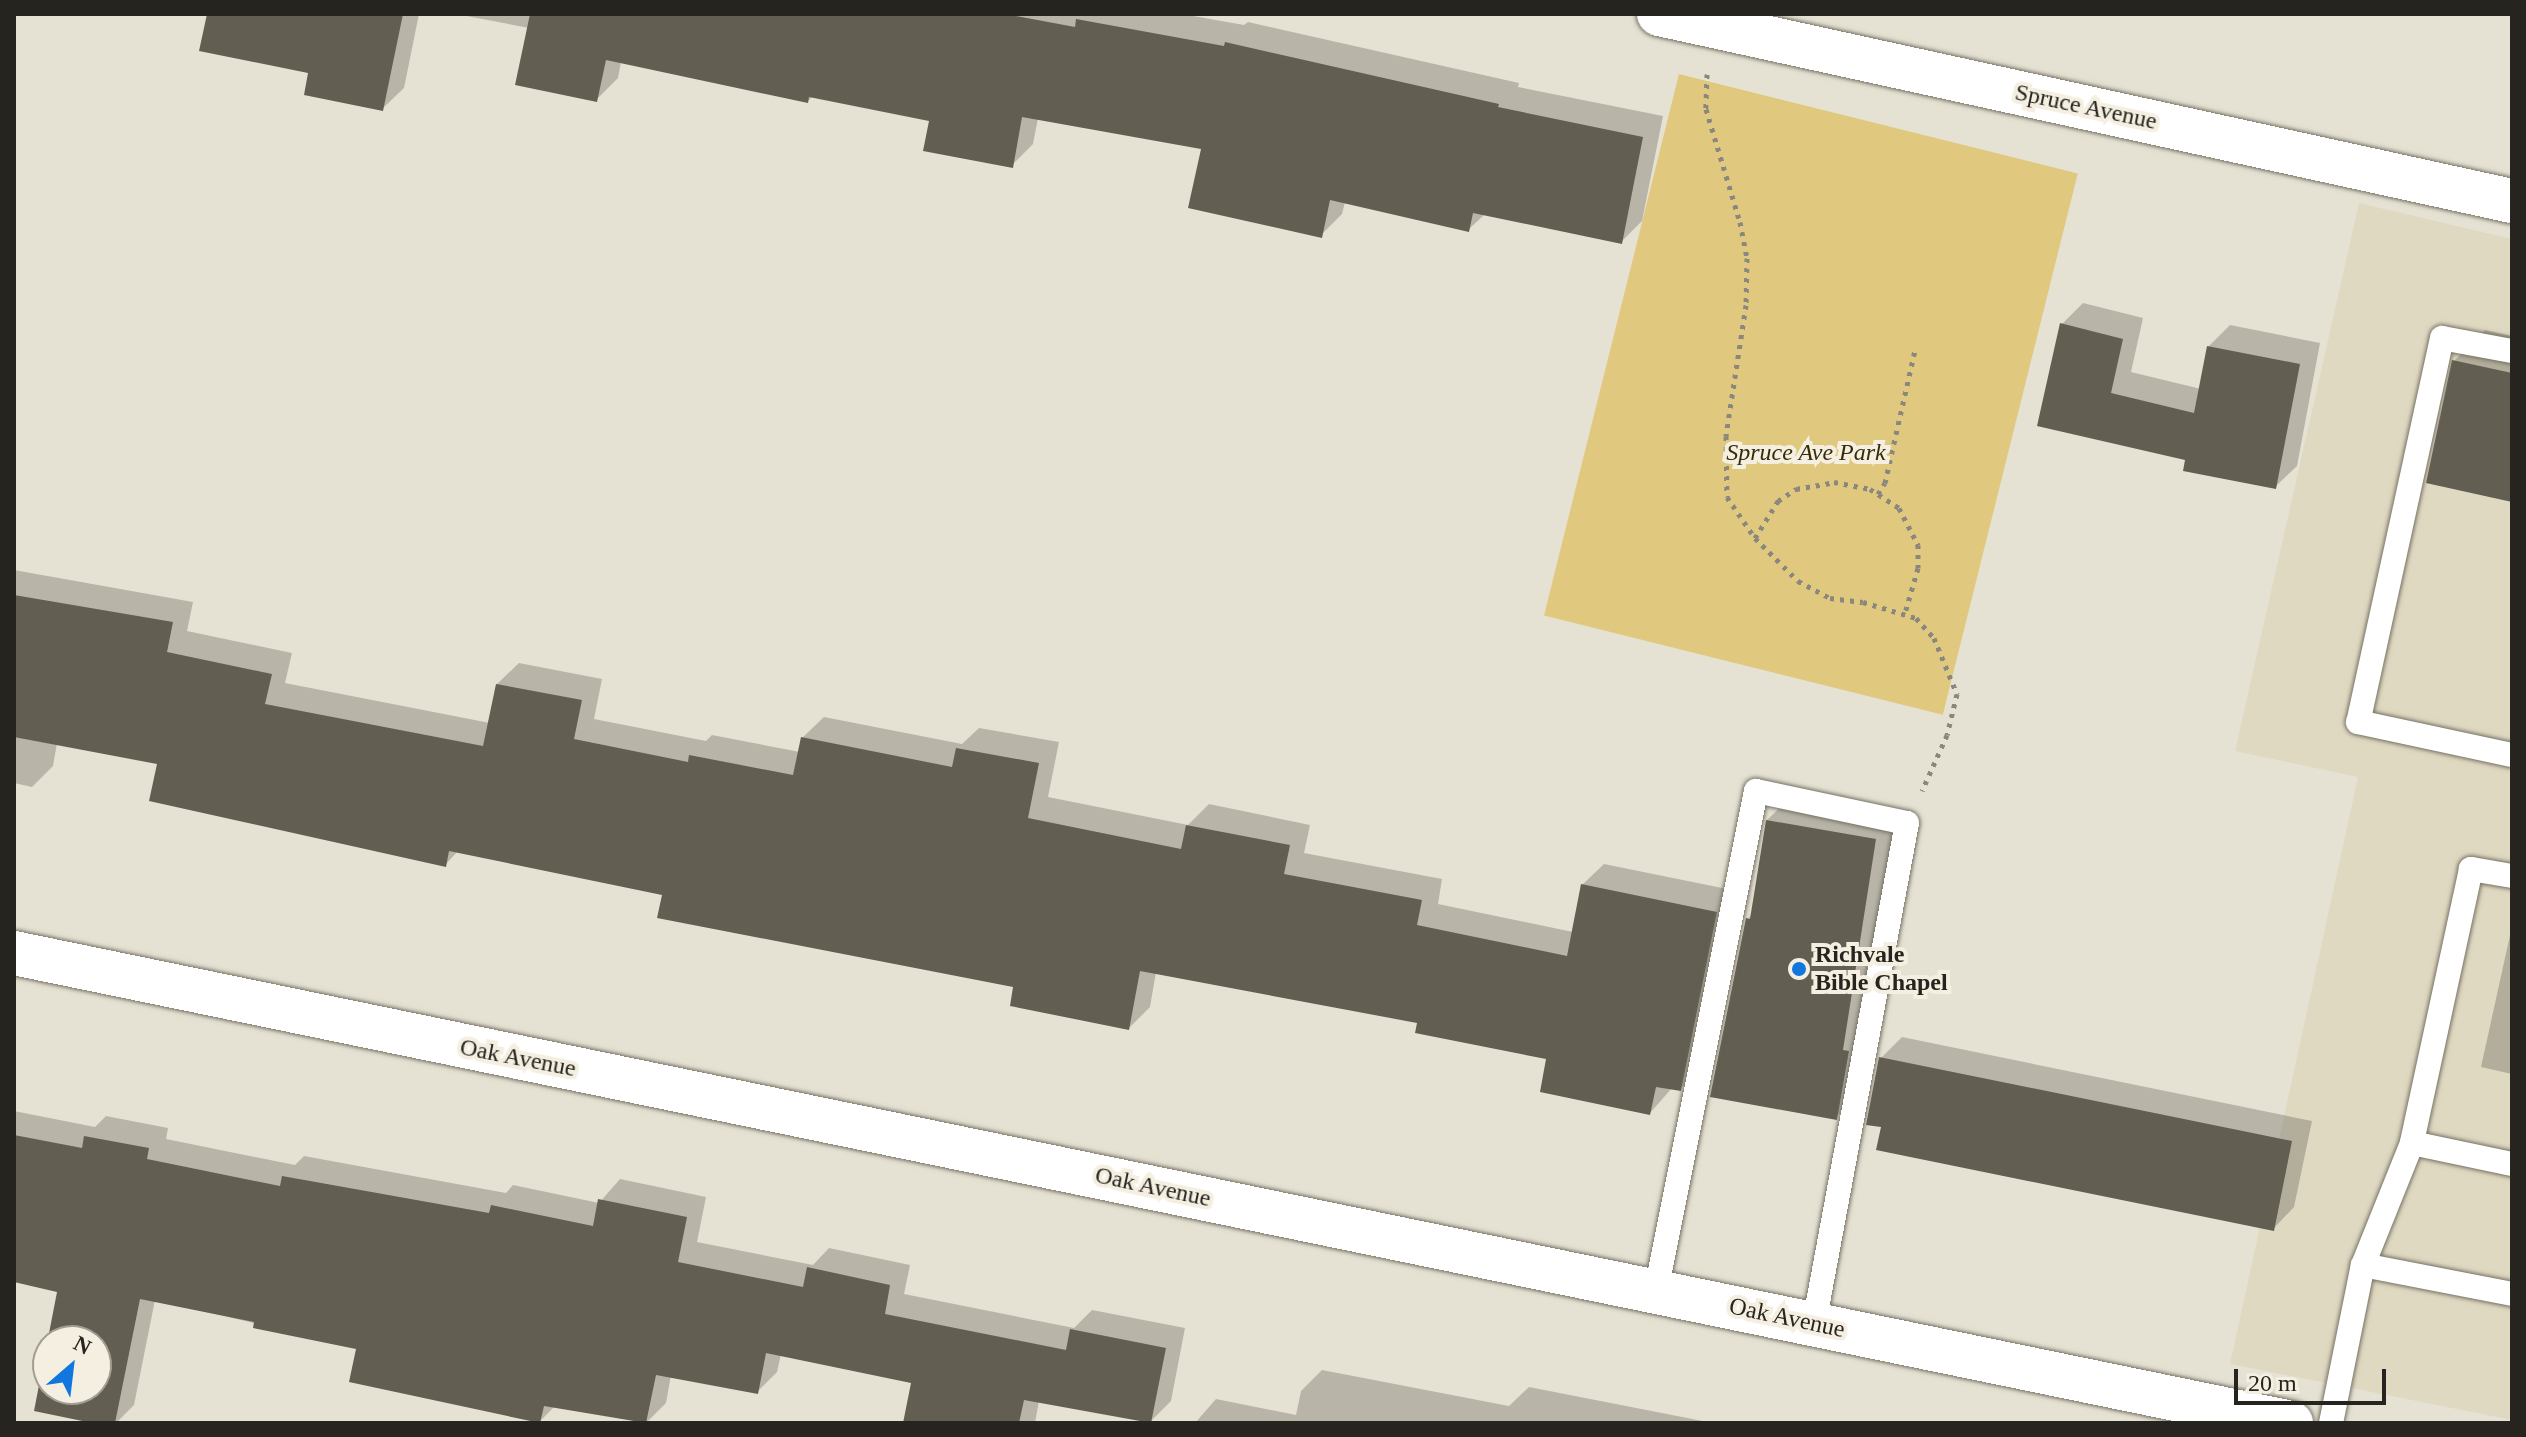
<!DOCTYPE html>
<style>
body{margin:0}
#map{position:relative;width:2526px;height:1437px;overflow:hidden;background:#e6e2d3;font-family:"Times New Roman",serif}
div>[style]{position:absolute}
.built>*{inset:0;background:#e0d9c2}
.green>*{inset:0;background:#e0c97e;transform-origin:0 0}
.shadow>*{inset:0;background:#0003}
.building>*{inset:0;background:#625e51}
.path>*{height:5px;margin-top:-2.5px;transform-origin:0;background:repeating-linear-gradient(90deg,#8a877d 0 4px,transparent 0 10px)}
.roads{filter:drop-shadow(0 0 2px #767264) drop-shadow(0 0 2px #767264)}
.lane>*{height:24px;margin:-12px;padding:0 12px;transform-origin:12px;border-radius:12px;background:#fff}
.street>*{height:44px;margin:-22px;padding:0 22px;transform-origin:22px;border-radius:22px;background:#fff}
.dots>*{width:22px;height:22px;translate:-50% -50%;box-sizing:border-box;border:4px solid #f4efe0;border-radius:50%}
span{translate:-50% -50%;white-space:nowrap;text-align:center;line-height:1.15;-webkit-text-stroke:8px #f4efe0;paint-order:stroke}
.street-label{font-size:24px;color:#26241f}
.park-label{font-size:24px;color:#362c09;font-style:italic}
.poi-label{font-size:24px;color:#26241f;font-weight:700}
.left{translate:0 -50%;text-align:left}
.frame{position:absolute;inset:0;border:16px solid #26241f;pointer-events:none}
.north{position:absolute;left:32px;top:1325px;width:80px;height:80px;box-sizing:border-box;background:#f4efe0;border:2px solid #a29e93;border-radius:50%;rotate:28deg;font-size:22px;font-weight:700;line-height:32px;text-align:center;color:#26241f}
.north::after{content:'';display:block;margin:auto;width:28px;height:36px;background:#1176de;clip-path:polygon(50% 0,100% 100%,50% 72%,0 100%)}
.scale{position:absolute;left:2234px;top:1369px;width:152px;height:36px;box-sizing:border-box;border:4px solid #26241f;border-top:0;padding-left:10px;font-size:24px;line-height:28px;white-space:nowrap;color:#26241f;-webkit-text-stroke:6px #f4efe0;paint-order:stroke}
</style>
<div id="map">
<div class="built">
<div style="clip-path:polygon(2359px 203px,2512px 239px,2512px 1420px,2230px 1364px,2358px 777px,2235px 751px)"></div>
</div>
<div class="green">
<div style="left:1679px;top:74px;width:411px;height:558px;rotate:14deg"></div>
</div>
<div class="shadow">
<div style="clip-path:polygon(209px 14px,419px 14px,404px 88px,382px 109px)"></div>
<div style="clip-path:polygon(456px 14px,1182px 14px,1244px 25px,1248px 22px,1519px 83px,1518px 87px,1663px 116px,1642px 221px,1621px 242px,1485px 214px,1468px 230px,1345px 202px,1342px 214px,1321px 235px,1203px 148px,1038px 118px,1033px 144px,1012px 165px,932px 120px,813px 96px,808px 101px,621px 62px,618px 78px,597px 99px,529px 28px)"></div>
<div style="clip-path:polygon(2083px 303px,2143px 318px,2131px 372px,2201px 389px,2209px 346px,2230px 325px,2320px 343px,2297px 466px,2275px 487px,2188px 459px,2040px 425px,2062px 324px)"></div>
<div style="clip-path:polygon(2485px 330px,2512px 336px,2512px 500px,2454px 361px)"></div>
<div style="clip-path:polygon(14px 570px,193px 602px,187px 631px,292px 653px,285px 683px,490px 723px,497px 684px,519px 663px,602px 679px,594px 719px,706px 741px,712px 735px,800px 752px,802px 738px,824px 717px,962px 744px,979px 728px,1059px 742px,1048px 797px,1188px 825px,1209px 804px,1310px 825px,1304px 853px,1442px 879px,1438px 904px,1573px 932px,1582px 885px,1604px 864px,1737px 891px,1701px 1068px,1680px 1089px,1672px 1088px,1650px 1113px,1549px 1057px,1420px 1021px,1156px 972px,1150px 1007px,1129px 1028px,1016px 986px,664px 893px,458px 851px,445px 865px,159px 762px,57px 743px,53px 766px,32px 787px,14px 783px)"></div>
<div style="clip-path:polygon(1789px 799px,1896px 819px,1857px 1096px,1836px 1117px,1748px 919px,1752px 914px,1767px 820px)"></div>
<div style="clip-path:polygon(2512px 926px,2512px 1074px,2481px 1067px)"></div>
<div style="clip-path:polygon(1902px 1037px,2312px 1121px,2294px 1207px,2273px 1229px,1883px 1126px,1881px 1058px)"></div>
<div style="clip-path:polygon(14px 1111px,95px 1127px,106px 1116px,168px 1128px,166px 1139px,295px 1165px,304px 1156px,506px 1193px,513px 1185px,599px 1203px,620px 1179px,706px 1197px,697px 1242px,813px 1265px,829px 1248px,910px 1265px,904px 1294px,1074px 1328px,1092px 1310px,1185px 1328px,1171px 1401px,1150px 1422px,1039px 1401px,1035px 1423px,905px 1423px,913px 1382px,781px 1354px,777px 1372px,757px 1392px,671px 1375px,666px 1403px,646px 1423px,555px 1406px,540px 1421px,358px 1347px,155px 1300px,134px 1405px,116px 1423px,36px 1410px,48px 1349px,48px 1389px,96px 1389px,96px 1341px,50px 1341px,60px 1290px,14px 1280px)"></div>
<div style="clip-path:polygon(1322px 1370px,1509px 1406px,1529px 1387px,1713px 1423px,1195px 1423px,1216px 1399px,1296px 1415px,1301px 1391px)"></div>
</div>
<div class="building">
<div style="clip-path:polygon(207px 14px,403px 14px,383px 111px,304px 95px,308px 73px,199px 51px)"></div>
<div style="clip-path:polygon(530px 14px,1005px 14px,1075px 27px,1076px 19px,1224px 46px,1225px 42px,1499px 104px,1498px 107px,1643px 137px,1622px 244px,1473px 213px,1469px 232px,1330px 200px,1322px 238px,1188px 208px,1201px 149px,1022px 117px,1013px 168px,923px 151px,929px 121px,809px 97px,808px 103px,606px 60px,597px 102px,515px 85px)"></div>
<div style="clip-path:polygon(2060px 323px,2123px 339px,2111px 393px,2194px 413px,2207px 346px,2300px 364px,2276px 489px,2183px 471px,2185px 460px,2037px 426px)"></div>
<div style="clip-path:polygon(2452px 360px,2512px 373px,2512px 502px,2426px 483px)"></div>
<div style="clip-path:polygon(14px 595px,173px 622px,167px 652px,272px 674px,265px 704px,483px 746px,496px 684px,582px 700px,574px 739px,688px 762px,689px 755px,793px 775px,801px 737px,952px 767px,956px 748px,1039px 763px,1028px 818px,1181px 849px,1186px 825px,1290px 845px,1284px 874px,1422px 900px,1417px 925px,1567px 956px,1581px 884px,1717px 912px,1681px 1091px,1656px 1087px,1650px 1115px,1540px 1092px,1546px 1059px,1415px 1033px,1417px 1023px,1140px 971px,1129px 1030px,1010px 1006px,1013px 987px,657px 918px,662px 895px,449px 851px,446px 867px,149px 801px,157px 764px,14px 737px)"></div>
<div style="clip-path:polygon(1766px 820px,1876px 839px,1843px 1050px,1849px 1051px,1837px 1120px,1710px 1097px,1746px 918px,1750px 919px)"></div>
<div style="clip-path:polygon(1879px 1057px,2292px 1141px,2274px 1231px,1876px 1150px,1881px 1127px,1866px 1125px)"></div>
<div style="clip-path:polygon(evenodd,14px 1135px,82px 1148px,84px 1136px,149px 1148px,147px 1159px,280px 1186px,282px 1176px,489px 1213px,491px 1205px,593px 1226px,598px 1199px,687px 1217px,678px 1262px,803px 1287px,807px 1267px,890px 1285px,885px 1314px,1066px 1350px,1070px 1329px,1166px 1348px,1151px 1423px,1024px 1400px,1019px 1423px,903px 1423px,911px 1383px,766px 1353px,758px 1394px,656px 1375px,646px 1423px,544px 1406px,540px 1423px,349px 1382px,356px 1349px,253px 1328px,254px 1322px,140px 1299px,115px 1423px,92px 1423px,34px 1411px,57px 1292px,14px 1282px,14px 1135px,48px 1341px,96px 1341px,96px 1389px,48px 1389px,48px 1341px)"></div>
</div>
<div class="path">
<div style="left:1707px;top:74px;width:35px;rotate:92deg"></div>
<div style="left:1706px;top:109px;width:118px;rotate:73.3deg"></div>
<div style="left:1740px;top:222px;width:37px;rotate:79deg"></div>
<div style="left:1747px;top:258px;width:47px;rotate:91.2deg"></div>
<div style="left:1746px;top:305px;width:133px;rotate:98.7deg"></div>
<div style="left:1726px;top:436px;width:61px;rotate:89.1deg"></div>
<div style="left:1727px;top:497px;width:50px;rotate:55.7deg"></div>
<div style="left:1755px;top:538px;width:61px;rotate:45deg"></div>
<div style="left:1798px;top:581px;width:36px;rotate:28deg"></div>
<div style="left:1830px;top:598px;width:33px;rotate:7deg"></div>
<div style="left:1863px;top:602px;width:55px;rotate:16.8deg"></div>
<div style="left:1916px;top:618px;width:27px;rotate:48deg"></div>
<div style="left:1934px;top:638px;width:61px;rotate:67.7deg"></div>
<div style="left:1957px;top:694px;width:42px;rotate:103.7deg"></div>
<div style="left:1947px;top:735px;width:61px;rotate:114.1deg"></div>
<div style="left:1878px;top:494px;width:13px;rotate:-58deg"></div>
<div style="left:1885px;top:483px;width:136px;rotate:-77.3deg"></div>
<div style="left:1755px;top:538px;width:44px;rotate:-58.1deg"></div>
<div style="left:1778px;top:501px;width:22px;rotate:-34deg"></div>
<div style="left:1796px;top:489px;width:39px;rotate:-10deg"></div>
<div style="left:1834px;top:482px;width:37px;rotate:11deg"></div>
<div style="left:1870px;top:489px;width:35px;rotate:33deg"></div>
<div style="left:1899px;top:508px;width:42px;rotate:62.8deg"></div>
<div style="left:1918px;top:545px;width:23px;rotate:90deg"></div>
<div style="left:1918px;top:568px;width:47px;rotate:106.1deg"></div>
</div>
<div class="roads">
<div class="lane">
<div style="left:2512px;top:351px;width:71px;rotate:-169.5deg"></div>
<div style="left:2442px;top:338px;width:393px;rotate:102.3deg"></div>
<div style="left:2358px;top:722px;width:157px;rotate:12.1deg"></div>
<div style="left:2512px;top:876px;width:42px;rotate:-170.3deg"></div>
<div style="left:2471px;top:869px;width:280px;rotate:102.2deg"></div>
<div style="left:2412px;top:1143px;width:102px;rotate:11.9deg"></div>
<div style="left:2363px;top:1265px;width:152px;rotate:11deg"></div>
<div style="left:1656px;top:1291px;width:510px;rotate:-78.69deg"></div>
<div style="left:1756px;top:791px;width:154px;rotate:12deg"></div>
<div style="left:1907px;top:823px;width:510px;rotate:100.52deg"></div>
<div style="left:2331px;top:1423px;width:161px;rotate:-78.6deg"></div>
<div style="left:2363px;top:1265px;width:131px;rotate:-68.1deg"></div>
</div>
<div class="street">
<div style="left:1659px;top:14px;width:873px;rotate:12.37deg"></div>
<div style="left:14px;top:953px;width:2325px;rotate:11.66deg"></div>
</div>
</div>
<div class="dots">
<div style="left:1799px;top:969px;background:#1176de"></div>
</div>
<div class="street-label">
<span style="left:2086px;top:107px;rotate:12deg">Spruce Avenue</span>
<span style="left:518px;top:1058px;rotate:11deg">Oak Avenue</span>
<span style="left:1153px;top:1187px;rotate:12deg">Oak Avenue</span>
<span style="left:1787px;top:1318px;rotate:12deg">Oak Avenue</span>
</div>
<div class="park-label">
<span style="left:1806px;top:453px">Spruce Ave Park</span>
</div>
<div class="poi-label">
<span class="left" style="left:1815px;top:969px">Richvale<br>Bible Chapel</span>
</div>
<div class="frame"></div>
<div class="north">N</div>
<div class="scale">20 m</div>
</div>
